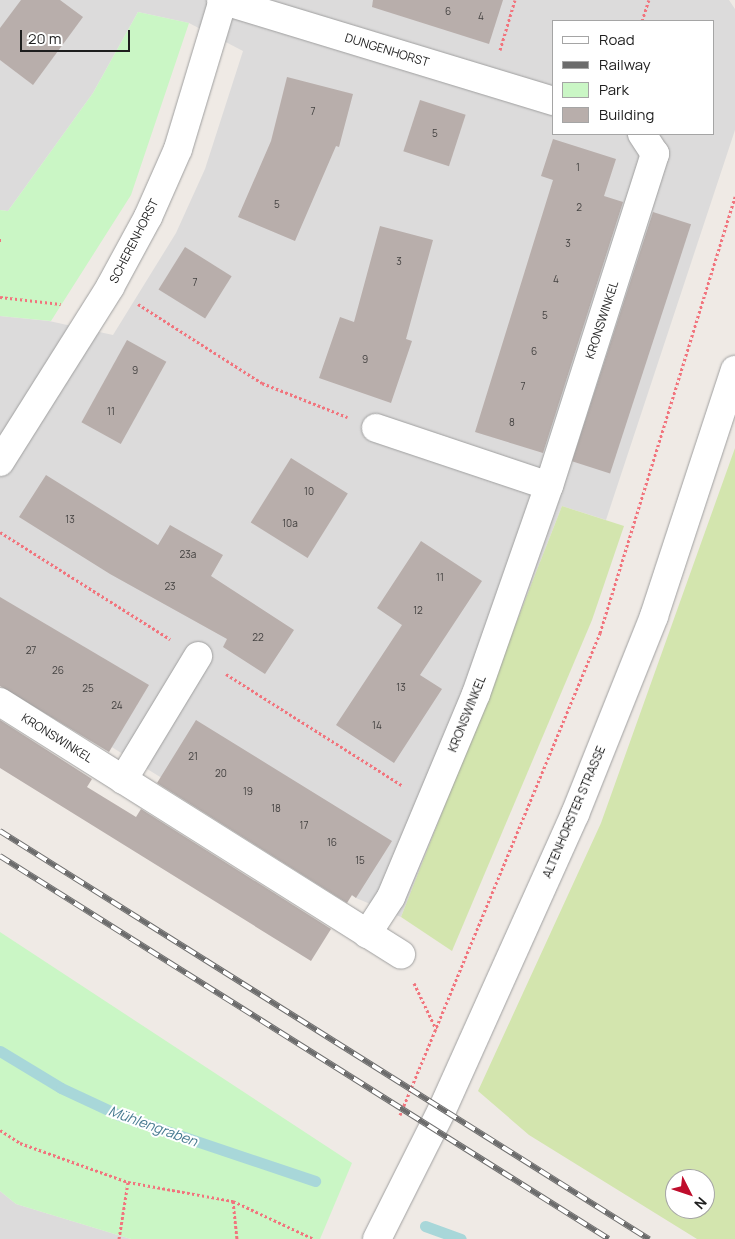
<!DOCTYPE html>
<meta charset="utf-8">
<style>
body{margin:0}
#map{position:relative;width:735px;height:1239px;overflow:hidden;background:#efeae5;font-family:Manrope,sans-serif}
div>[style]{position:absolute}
.residential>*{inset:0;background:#dcdbdb}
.grass>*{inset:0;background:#d3e5ae}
.park>*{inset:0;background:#caf6c5}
.stream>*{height:11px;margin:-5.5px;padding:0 5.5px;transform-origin:5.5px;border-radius:5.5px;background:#a8d7d9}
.building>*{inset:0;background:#b8aeab;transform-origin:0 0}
.path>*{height:3px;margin-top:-1.5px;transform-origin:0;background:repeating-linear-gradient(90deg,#f1747d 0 2.5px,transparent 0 5px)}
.roads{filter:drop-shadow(0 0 1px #9f9f9f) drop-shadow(0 0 1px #9f9f9f)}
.minor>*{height:28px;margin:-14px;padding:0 14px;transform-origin:14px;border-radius:14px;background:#fff}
.rail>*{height:5.5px;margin-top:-2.75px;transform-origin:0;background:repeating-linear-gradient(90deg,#fff 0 11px,#6c6c6c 0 22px);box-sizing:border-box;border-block:1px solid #6c6c6c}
span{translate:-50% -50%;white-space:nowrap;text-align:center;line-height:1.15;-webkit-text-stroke:4px #fff;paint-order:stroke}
.number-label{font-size:10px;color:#444241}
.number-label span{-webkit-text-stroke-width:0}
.street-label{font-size:12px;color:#1e1e1e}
.water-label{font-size:14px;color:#477a91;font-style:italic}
.legend{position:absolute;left:552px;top:20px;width:162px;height:115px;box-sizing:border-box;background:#fff;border:1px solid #a5a5a5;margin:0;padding:6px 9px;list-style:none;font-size:15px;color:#1e1e1e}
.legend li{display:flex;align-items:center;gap:10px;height:25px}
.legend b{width:25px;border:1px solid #a5a5a5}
.north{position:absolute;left:665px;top:1169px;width:50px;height:50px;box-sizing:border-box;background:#fff;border:1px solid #a5a5a5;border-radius:50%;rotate:131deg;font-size:14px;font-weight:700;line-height:20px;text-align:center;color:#1e1e1e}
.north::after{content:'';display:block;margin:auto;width:18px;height:22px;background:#bf0d2c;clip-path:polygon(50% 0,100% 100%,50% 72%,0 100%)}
.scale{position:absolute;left:20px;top:30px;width:110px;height:22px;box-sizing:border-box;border:2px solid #1e1e1e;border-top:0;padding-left:6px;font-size:15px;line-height:18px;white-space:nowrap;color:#1e1e1e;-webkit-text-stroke:4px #fff;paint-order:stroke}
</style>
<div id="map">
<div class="residential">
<div style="clip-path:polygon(evenodd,0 0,729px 0,735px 9px,735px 130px,606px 520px,562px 506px,401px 917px,356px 898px,0 678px,0 316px,49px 321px,113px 335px,176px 233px,205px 169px,243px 51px,189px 23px,138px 12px,93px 93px,8px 211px,0 210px,0 0,554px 21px,714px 21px,714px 134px,554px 134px,554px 21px)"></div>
<div style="clip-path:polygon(0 1191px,16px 1204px,131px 1239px,0 1239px)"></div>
</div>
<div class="grass">
<div style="clip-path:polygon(evenodd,735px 448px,735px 1239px,697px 1239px,529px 1135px,478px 1091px,601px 823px,735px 448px,675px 1179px,705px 1179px,705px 1209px,675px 1209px,675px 1179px)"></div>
<div style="clip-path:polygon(562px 506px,624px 526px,592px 620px,452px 951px,401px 917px)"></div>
</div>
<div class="park">
<div style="clip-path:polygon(138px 12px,189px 23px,131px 195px,51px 321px,0 316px,0 210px,8px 211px,93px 93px)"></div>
<div style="clip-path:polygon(0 932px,352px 1163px,320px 1239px,131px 1239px,16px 1204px,0 1191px)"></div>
</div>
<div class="stream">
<div style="left:0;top:1051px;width:71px;rotate:31.2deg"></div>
<div style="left:61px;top:1088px;width:64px;rotate:25deg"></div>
<div style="left:119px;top:1115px;width:207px;rotate:18.6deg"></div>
<div style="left:425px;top:1226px;width:38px;rotate:20deg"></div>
</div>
<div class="building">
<div style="clip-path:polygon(21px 0,60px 0,83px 17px,33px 85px,0 60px,0 28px)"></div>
<div style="clip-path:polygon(373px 0,503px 0,489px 44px,372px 7px)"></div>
<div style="clip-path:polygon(287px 77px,353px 94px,339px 147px,336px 146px,295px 241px,238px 217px,271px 141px)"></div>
<div style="left:420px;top:100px;width:48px;height:54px;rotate:18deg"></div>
<div style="clip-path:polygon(553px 139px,616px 159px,604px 196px,623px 202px,543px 453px,475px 432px,553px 180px,541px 176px)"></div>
<div style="left:653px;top:212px;width:40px;height:262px;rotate:18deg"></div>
<div style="clip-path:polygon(380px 226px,433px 240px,406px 339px,412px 341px,391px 403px,319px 378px,340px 317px,354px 322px)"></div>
<div style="left:185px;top:247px;width:55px;height:50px;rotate:32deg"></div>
<div style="left:127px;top:340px;width:45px;height:94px;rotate:29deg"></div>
<div style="left:291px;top:458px;width:67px;height:76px;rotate:32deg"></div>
<div style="clip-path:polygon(46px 475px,158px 545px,170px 525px,223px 555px,211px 576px,294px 630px,265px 674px,223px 647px,227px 639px,110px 574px,19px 517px)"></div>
<div style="clip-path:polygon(421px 541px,482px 581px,420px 675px,442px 689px,394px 763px,336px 725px,402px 625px,377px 608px)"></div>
<div style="clip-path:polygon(0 597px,149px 685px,109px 752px,0 686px)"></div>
<div style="clip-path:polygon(0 720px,92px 779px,87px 787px,136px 817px,141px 809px,331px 929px,311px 961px,0 768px)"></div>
<div style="clip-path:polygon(196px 720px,392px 841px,356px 898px,352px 895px,347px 903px,157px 783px)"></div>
</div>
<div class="path">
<div style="left:642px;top:21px;width:22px;rotate:-72deg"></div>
<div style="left:500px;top:50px;width:52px;rotate:-73.3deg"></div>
<div style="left:0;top:240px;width:1px"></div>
<div style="left:0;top:297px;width:61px;rotate:6.5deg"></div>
<div style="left:138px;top:304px;width:147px;rotate:32.5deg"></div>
<div style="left:262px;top:383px;width:92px;rotate:21.8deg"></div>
<div style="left:0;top:532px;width:201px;rotate:32.2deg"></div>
<div style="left:226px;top:674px;width:209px;rotate:32.3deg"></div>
<div style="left:414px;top:983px;width:51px;rotate:64.4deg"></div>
<div style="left:400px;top:1115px;width:522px;rotate:-67.46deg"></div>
<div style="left:600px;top:633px;width:457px;rotate:-72.8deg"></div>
<div style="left:0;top:1130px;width:24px;rotate:33deg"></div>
<div style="left:20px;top:1143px;width:115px;rotate:19.9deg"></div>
<div style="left:128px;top:1182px;width:107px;rotate:10.3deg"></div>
<div style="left:233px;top:1201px;width:89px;rotate:25.1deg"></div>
<div style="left:233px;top:1201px;width:38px;rotate:84deg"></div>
<div style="left:119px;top:1239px;width:58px;rotate:-81deg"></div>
</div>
<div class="roads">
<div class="minor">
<div style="left:221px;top:0;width:348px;rotate:16.9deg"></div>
<div style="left:376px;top:428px;width:182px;rotate:18.5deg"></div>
<div style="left:0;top:462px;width:207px;rotate:-57.8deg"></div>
<div style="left:110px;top:287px;width:80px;rotate:-61.5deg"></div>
<div style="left:148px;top:217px;width:74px;rotate:-66.2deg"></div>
<div style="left:178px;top:149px;width:156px;rotate:-73.2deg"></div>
<div style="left:0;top:702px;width:474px;rotate:32.2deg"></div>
<div style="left:123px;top:780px;width:145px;rotate:-58.8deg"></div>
<div style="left:367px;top:934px;width:44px;rotate:-57deg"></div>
<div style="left:391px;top:897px;width:220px;rotate:-67.3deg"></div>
<div style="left:476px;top:694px;width:220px;rotate:-70.7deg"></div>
<div style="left:549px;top:486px;width:349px;rotate:-72.3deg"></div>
<div style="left:655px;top:154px;width:24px;rotate:-123deg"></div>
<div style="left:377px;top:1239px;width:144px;rotate:-63.3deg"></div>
<div style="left:442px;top:1110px;width:325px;rotate:-65.8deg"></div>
<div style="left:575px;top:814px;width:213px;rotate:-68.2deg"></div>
<div style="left:654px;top:616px;width:259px;rotate:-71.8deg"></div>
</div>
</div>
<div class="rail">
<div style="left:0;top:831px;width:767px;rotate:32.16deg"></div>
<div style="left:0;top:856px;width:719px;rotate:32.17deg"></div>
</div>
<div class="number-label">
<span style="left:448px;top:12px">6</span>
<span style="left:481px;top:17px">4</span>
<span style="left:313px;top:112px">7</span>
<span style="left:435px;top:134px">5</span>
<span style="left:578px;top:168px">1</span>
<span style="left:277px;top:205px">5</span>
<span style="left:579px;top:208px">2</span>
<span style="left:568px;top:244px">3</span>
<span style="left:399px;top:262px">3</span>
<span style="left:556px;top:280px">4</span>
<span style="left:195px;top:283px">7</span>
<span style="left:545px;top:316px">5</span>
<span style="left:534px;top:352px">6</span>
<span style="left:365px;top:360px">9</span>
<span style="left:135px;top:371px">9</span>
<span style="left:523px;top:387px">7</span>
<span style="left:111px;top:412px">11</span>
<span style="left:512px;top:423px">8</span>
<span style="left:309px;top:492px">10</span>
<span style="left:70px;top:520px">13</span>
<span style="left:290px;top:524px">10a</span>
<span style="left:188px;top:555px">23a</span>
<span style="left:440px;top:578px">11</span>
<span style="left:170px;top:587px">23</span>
<span style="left:418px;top:611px">12</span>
<span style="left:258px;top:638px">22</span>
<span style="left:31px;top:651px">27</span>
<span style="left:58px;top:671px">26</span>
<span style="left:401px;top:688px">13</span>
<span style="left:88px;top:689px">25</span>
<span style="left:117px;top:706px">24</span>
<span style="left:377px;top:726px">14</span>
<span style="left:193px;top:757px">21</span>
<span style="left:221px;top:774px">20</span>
<span style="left:248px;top:792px">19</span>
<span style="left:276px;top:809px">18</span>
<span style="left:304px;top:826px">17</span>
<span style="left:332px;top:843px">16</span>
<span style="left:360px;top:861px">15</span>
</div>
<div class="street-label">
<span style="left:387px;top:50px;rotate:17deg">DUNGENHORST</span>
<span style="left:134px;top:241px;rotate:-63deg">SCHERENHORST</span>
<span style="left:602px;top:320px;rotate:-72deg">KRONSWINKEL</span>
<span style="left:467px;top:714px;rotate:-68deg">KRONSWINKEL</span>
<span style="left:57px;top:738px;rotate:32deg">KRONSWINKEL</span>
<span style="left:574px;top:812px;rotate:-67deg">ALTENHORSTER STRASSE</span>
</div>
<div class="water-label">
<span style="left:153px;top:1126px;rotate:20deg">Mühlengraben</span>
</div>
<ul class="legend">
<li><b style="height:6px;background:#fff"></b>Road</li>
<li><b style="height:6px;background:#6c6c6c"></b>Railway</li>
<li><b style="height:14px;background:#caf6c5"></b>Park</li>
<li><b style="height:14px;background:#b8aeab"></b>Building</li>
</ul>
<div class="north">N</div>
<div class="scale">20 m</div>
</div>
